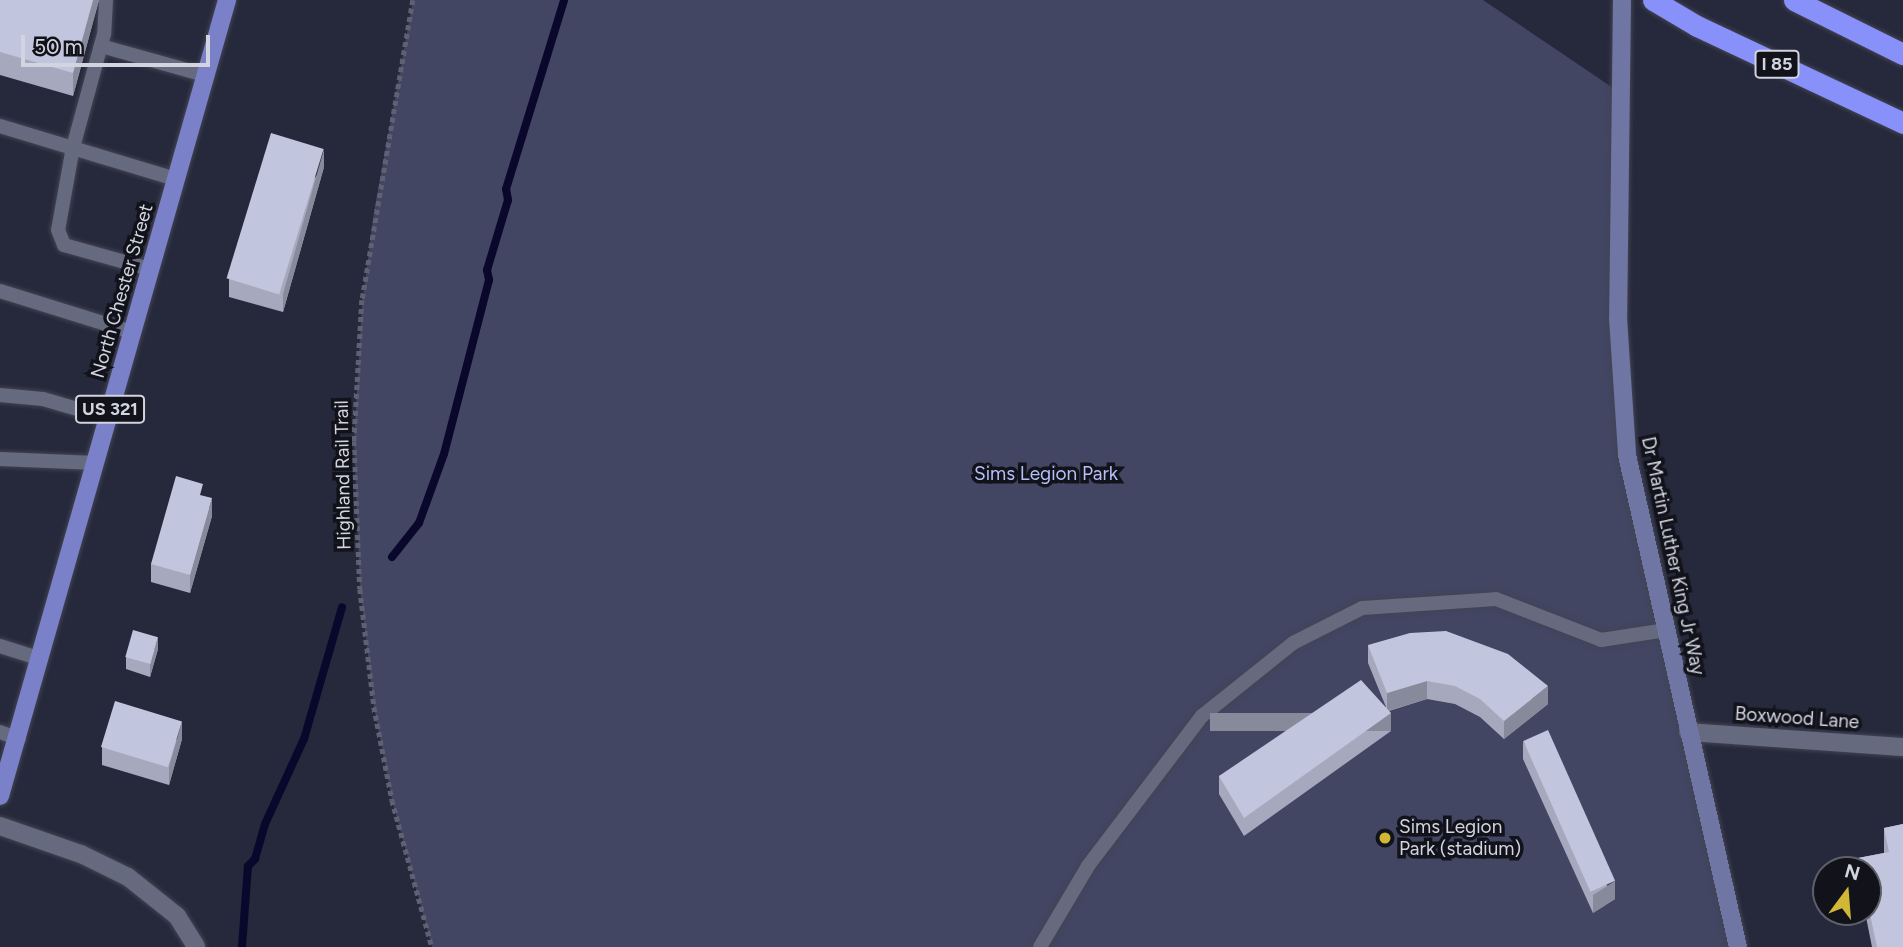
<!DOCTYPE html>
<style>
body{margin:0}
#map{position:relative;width:1903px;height:947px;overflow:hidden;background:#26293b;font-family:Figtree,sans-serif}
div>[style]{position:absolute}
.green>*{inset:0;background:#424663}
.stream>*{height:8px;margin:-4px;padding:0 4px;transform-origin:4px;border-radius:4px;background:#0a072c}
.path>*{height:4.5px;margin-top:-2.25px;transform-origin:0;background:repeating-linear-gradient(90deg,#5e6171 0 5px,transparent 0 8.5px)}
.roads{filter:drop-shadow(0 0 2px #424453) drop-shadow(0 0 2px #424453)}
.lane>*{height:14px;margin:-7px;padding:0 7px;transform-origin:7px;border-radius:7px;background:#666a7e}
.street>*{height:18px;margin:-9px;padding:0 9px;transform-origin:9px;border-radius:9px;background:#666a7e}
.secondary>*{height:18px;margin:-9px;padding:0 9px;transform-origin:9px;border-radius:9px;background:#7076a3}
.primary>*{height:18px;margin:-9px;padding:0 9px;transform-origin:9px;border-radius:9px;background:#7a81c8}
.highway>*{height:21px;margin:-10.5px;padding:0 10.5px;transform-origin:10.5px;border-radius:10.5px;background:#8891fa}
.wall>*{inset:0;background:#a6a9be}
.shaded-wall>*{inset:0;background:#878a9b;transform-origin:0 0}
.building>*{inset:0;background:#c1c5dd;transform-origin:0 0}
.dots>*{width:19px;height:19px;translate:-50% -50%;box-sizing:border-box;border:4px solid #11121a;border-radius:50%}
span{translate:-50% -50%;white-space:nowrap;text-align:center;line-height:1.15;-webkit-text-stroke:7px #11121a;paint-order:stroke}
.shield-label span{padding:2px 5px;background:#11121a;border:2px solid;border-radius:5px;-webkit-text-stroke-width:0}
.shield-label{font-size:18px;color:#d2d4e0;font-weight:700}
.street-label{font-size:19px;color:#d2d4e0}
.park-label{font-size:19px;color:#b7bff8}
.poi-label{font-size:19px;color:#d2d4e0}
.left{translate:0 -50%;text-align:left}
.north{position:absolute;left:1812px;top:856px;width:70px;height:70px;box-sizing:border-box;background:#11121a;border:2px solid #5e6069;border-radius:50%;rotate:16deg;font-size:19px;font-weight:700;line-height:28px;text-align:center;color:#d2d4e0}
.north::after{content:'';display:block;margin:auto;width:24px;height:32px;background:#d0b736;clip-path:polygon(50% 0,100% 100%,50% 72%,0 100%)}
.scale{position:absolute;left:21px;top:35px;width:189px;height:32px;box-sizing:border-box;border:4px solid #d2d4e0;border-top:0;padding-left:9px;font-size:21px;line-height:24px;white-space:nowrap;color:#d2d4e0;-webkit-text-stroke:5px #11121a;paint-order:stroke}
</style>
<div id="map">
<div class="green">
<div style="clip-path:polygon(413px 0,1483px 0,1619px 92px,1627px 455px,1738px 947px,432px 947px,392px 800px,374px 707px,360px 589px,354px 441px,362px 304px,374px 212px)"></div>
</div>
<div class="stream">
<div style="left:392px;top:557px;width:43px;rotate:-51.5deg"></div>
<div style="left:419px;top:523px;width:73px;rotate:-70.1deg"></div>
<div style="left:444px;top:454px;width:180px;rotate:-75.5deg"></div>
<div style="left:489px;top:280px;width:10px;rotate:-101deg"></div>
<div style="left:487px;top:270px;width:73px;rotate:-73.3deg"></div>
<div style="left:508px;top:200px;width:11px;rotate:-100deg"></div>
<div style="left:506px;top:189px;width:198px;rotate:-72.9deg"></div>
<div style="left:242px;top:947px;width:81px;rotate:-85.8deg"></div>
<div style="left:248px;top:866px;width:10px;rotate:-45deg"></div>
<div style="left:255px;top:859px;width:36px;rotate:-74deg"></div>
<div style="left:265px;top:824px;width:94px;rotate:-65.4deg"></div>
<div style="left:304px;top:739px;width:137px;rotate:-73.9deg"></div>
</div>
<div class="path">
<div style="left:413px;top:0;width:304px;rotate:99.6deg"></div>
<div style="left:362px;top:300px;width:141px;rotate:93.2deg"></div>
<div style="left:354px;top:441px;width:148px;rotate:87.7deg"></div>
<div style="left:360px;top:589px;width:119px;rotate:83.2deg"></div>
<div style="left:374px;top:707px;width:95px;rotate:79deg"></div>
<div style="left:392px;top:800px;width:152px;rotate:74.8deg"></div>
</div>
<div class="roads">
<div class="lane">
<div style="left:106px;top:0;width:34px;rotate:93deg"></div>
<div style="left:104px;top:34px;width:117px;rotate:105.3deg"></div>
<div style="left:73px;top:147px;width:84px;rotate:100.2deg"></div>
<div style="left:58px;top:230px;width:16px;rotate:68deg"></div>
<div style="left:64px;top:245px;width:89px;rotate:15.6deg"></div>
<div style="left:101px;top:46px;width:108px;rotate:15.6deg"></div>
<div style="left:0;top:126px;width:184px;rotate:16.8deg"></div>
<div style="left:0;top:291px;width:138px;rotate:17.3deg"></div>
<div style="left:0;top:395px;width:43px;rotate:5.3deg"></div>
<div style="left:43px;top:399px;width:68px;rotate:16.3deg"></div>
<div style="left:0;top:459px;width:96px;rotate:2.4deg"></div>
<div style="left:0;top:646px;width:43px;rotate:17.6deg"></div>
<div style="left:0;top:732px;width:20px;rotate:20deg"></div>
<div style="left:1040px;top:947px;width:94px;rotate:-59.3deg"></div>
<div style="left:1088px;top:866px;width:188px;rotate:-52.8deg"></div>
<div style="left:1202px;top:716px;width:117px;rotate:-38.7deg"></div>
<div style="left:1293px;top:643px;width:77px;rotate:-26.9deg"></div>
<div style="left:1362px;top:608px;width:134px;rotate:-3.8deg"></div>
<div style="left:1496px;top:599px;width:113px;rotate:21.3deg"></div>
<div style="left:1601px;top:640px;width:66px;rotate:-8.7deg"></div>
</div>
<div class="street">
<div style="left:1688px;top:732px;width:216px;rotate:4deg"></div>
<div style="left:0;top:826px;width:86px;rotate:19.1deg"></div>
<div style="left:81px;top:854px;width:52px;rotate:26.1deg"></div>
<div style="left:128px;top:877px;width:63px;rotate:38.5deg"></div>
<div style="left:177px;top:916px;width:36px;rotate:58deg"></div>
</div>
<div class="secondary">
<div style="left:1622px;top:0;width:318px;rotate:90.7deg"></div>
<div style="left:1618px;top:318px;width:137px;rotate:86.2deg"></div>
<div style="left:1627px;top:455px;width:504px;rotate:77.29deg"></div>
</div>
<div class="primary">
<div style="left:0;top:796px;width:828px;rotate:-74.08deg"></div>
</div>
<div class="highway">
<div style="left:1653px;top:0;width:51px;rotate:30.6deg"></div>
<div style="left:1697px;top:26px;width:228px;rotate:25.2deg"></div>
<div style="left:1794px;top:0;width:122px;rotate:26.4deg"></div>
</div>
</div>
<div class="wall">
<div style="clip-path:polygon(0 0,99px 0,73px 96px,0 75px)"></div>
<div style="clip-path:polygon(324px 167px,283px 312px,229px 297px,229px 279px)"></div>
<div style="clip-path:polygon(203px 496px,212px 516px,190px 593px,151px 582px,151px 564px)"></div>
<div style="clip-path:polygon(1368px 645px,1548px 704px,1504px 739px,1480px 717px,1455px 704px,1427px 699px,1389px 711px,1391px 731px,1244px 836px,1219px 794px,1219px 776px,1386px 707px,1368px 663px)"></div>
<div style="clip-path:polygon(158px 649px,150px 677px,126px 669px,126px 657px)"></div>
<div style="clip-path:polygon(182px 739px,169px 785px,102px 765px,102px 747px)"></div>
<div style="clip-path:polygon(1523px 741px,1615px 899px,1593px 913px,1523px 759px)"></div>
<div style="clip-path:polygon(1903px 824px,1903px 947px,1872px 947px,1865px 912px,1868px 912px,1868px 870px,1858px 870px,1858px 858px,1884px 853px,1884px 828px)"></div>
</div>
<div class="shaded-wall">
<div style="clip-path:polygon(93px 0,99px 0,73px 96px,73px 73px)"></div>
<div style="clip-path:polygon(324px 149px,324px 167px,283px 312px,283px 294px)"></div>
<div style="clip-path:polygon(212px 498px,212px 516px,190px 593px,190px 575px)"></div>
<div style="clip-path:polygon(158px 637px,158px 649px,150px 677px,150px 664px)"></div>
<div style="clip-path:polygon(1427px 681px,1427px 699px,1387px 711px,1387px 693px)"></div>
<div style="clip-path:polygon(1548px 686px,1548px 704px,1504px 739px,1504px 721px)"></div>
<div style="left:1391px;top:713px;width:18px;height:181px;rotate:90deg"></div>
<div style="clip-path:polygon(182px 721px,182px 739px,169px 785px,169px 767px)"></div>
<div style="clip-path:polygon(1615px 881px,1615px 899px,1593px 913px,1593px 895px)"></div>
</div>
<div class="building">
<div style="clip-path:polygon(0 0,93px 0,73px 73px,0 52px)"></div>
<div style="left:271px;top:133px;width:55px;height:152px;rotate:17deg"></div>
<div style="clip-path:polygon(176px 476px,203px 484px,200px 495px,212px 498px,190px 575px,151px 564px)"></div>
<div style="left:133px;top:630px;width:26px;height:28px;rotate:16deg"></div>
<div style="clip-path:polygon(1446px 631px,1508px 654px,1548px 686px,1504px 721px,1480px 699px,1455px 686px,1427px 681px,1387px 693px,1368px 645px,1410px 633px)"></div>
<div style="clip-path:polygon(1361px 680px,1391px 713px,1244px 818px,1219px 776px)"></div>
<div style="left:115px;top:701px;width:70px;height:48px;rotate:17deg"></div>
<div style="left:1548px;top:730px;width:165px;height:27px;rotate:66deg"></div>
<div style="clip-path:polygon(1903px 824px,1903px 947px,1877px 947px,1868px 905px,1868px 870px,1860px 870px,1858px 858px,1889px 852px,1884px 828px)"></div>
</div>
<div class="dots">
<div style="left:1385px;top:838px;background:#d0b736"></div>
</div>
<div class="shield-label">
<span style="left:1777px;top:64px">I 85</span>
<span style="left:110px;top:409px">US 321</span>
</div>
<div class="street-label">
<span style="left:122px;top:291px;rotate:-74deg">North Chester Street</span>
<span style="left:343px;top:475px;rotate:-91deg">Highland Rail Trail</span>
<span style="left:1673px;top:556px;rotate:78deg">Dr Martin Luther King Jr Way</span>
<span style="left:1797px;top:718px;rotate:4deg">Boxwood Lane</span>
</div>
<div class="park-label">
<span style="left:1046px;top:474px">Sims Legion Park</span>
</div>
<div class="poi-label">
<span class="left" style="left:1399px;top:838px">Sims Legion<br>Park (stadium)</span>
</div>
<div class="north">N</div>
<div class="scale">50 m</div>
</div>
